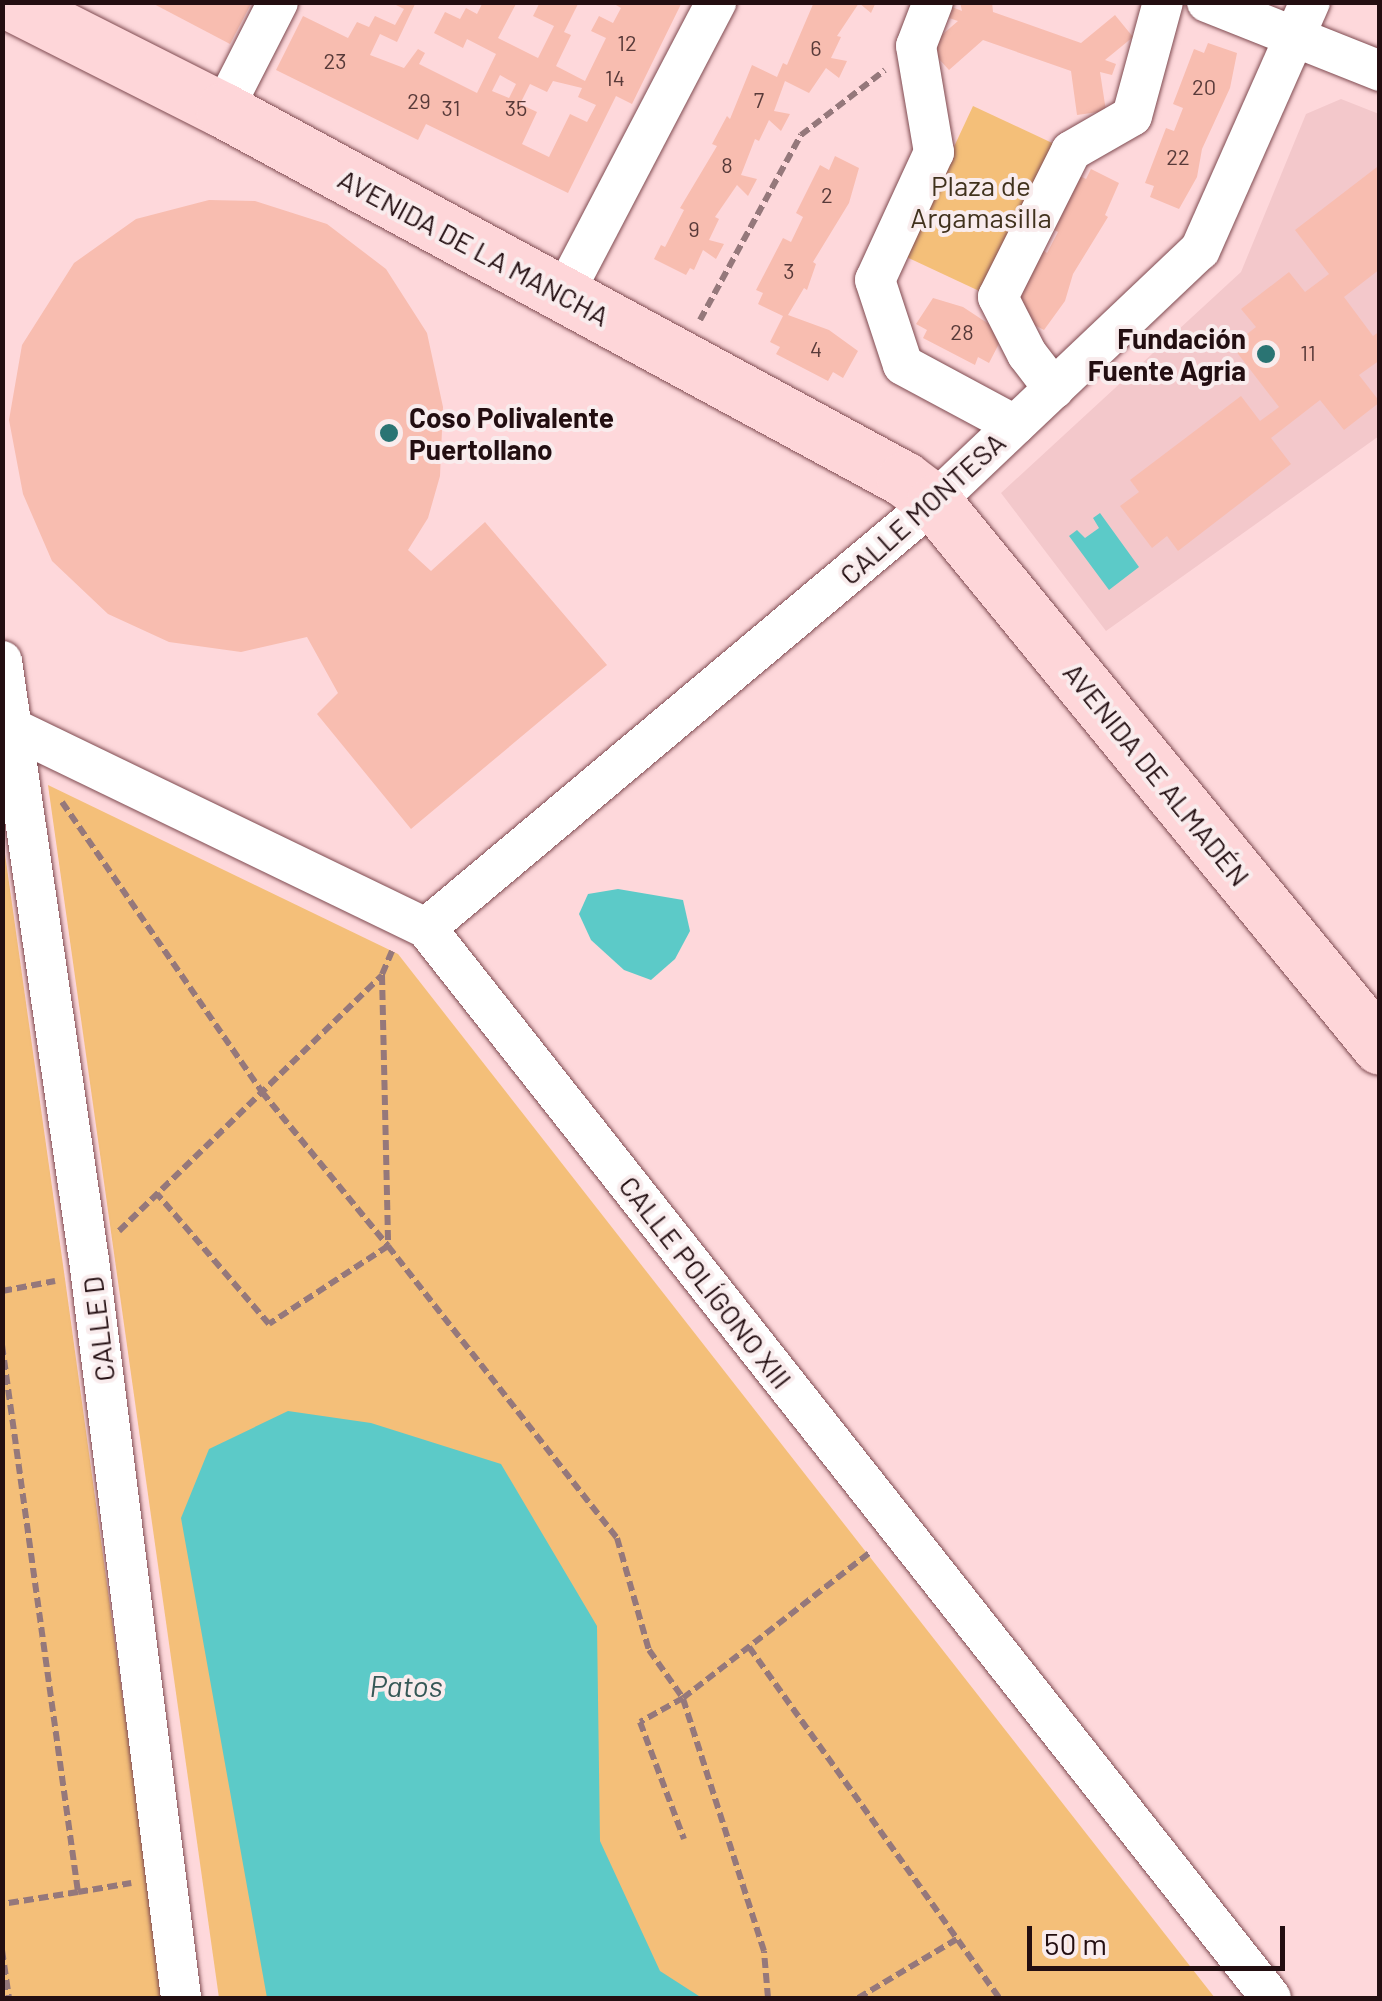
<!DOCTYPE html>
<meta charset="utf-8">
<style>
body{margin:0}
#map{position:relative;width:1382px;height:2001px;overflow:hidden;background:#fed8db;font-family:Barlow,sans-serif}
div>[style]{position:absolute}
.built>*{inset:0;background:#f3c8cb}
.green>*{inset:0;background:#f4bf79;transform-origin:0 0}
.water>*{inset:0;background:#5ccac8}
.building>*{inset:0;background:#f8bdb0}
.path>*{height:6px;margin-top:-3px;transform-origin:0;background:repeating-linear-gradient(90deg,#95787b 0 10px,transparent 0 15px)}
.roads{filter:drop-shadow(0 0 2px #7f4b51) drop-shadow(0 0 2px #7f4b51)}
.minor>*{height:40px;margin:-20px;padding:0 20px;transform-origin:20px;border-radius:20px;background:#fff}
.primary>*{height:55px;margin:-27.5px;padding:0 27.5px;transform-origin:27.5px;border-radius:27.5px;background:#fed6d9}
.dots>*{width:28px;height:28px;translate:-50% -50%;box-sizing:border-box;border:5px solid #f9eced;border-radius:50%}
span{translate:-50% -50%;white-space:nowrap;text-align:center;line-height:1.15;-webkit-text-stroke:8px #f9eced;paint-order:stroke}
.number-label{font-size:22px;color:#583a39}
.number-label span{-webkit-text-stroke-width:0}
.park-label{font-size:28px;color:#41321d}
.street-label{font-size:28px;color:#230e11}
.poi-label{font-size:28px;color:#230e11;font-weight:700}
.right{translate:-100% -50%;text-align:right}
.left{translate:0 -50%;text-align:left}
.water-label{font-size:30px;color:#365857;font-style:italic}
.frame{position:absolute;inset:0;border:5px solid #230e11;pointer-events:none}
.scale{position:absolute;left:1027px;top:1926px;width:258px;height:45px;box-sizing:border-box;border:5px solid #230e11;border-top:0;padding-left:12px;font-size:30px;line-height:35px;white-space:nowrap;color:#230e11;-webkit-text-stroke:8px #f9eced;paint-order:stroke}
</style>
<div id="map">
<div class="built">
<div style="clip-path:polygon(1341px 99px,1379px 114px,1379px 436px,1106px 631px,1001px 493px,1241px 272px,1306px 114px)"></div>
</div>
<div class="green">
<div style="left:973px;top:106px;width:98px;height:165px;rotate:25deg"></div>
<div style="clip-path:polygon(48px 785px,398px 954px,1215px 1998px,219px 1998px)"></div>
<div style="clip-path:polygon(2px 833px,65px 1279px,164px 1998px,3px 1998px)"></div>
</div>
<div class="water">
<div style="clip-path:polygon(1100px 513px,1139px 567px,1109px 590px,1069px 536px,1077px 530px,1085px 538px,1099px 528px,1093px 518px)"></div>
<div style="clip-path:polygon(618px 889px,683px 900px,690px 931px,675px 959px,651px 980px,624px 970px,591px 940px,579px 914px,588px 894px)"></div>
<div style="clip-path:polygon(288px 1411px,371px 1423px,501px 1464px,597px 1626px,600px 1841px,660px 1971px,702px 1998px,267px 1998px,181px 1518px,209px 1449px)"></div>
</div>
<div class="building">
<div style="clip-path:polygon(150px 2px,252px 2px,230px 44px)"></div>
<div style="clip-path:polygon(evenodd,390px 2px,416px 2px,397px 42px,380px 34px,370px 55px,404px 68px,418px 49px,425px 53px,419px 64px,477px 93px,496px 54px,467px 39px,463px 48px,434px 33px,445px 12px,460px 19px,466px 8px,477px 14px,483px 2px,517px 2px,498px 38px,538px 58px,554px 26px,533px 16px,540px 2px,579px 2px,564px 32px,571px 35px,556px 66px,585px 81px,606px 38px,591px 31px,599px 16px,613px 23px,621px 8px,611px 2px,682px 2px,632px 104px,616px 96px,568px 193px,426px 124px,418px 140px,276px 70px,303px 16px,348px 38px,357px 22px,369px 27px,375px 16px,395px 25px,404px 9px,390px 2px,500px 75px,516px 84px,509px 98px,492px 91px,500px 75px,390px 2px,553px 81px,582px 88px,578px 97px,596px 105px,587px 122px,570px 114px,549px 157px,522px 144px,537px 112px,520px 104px,530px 84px,547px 92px,553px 81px)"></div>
<div style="clip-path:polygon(814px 2px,876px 2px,871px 13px,859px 3px,837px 36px,841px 37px,831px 58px,847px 61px,839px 78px,826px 68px,809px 93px,785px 81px,774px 111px,790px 114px,781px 131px,769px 120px,759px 141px,755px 139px,741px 175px,757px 179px,748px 196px,737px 185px,715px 217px,719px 219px,709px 240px,724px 244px,716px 259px,703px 250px,694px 270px,690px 268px,686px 275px,654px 259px,661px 245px,665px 247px,684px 210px,680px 208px,717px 146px,712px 144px,727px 116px,730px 119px,752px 65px,777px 77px,783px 63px,787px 65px)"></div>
<div style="clip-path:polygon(960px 2px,992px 2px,993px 12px,1081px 43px,1115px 15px,1133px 37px,1105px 60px,1116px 64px,1112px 75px,1100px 72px,1106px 111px,1077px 115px,1071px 71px,983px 40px,949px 70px,928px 47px,958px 21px,949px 18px,952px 7px,962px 11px)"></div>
<div style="clip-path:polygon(1208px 43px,1237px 53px,1230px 88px,1202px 149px,1197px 177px,1179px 209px,1150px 197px,1154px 186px,1145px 183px,1166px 128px,1174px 131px,1183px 108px,1173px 104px,1194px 49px,1204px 53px)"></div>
<div style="clip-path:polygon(835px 156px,859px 168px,849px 203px,813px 262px,816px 264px,807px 290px,804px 288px,788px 315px,829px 330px,858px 351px,843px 378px,833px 372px,828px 381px,776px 354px,780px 347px,770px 342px,783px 316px,758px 304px,763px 293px,756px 290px,783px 238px,791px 242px,803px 217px,796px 213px,820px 165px,829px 170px)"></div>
<div style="clip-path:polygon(1377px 167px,1380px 269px,1344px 297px,1373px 336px,1380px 331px,1380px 360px,1359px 375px,1380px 402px,1344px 430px,1320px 400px,1271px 438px,1291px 464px,1178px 551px,1167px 536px,1152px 548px,1120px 506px,1139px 492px,1130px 480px,1241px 396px,1260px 421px,1279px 407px,1232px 346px,1256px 327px,1241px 309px,1289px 272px,1305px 292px,1329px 274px,1295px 230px)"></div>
<div style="clip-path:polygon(1091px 169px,1119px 183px,1105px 215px,1108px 217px,1073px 274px,1065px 301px,1044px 330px,1017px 316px,1014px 301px,1041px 249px,1047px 253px,1058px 232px,1051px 228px,1078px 175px,1086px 179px)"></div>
<div style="clip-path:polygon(209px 200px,255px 201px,327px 224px,386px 269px,427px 333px,443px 407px,440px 476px,428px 518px,408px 550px,431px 571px,485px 522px,607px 665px,411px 829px,317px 714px,338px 693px,307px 637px,241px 652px,169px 642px,108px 614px,52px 561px,23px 494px,9px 420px,22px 345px,74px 263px,136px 219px)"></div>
<div style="clip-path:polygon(933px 298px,963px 307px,1004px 334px,989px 363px,978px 357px,975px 365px,923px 338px,927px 330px,916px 324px)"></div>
</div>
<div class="path">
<div style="left:700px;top:320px;width:211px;rotate:-61.4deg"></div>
<div style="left:801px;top:135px;width:106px;rotate:-37.7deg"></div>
<div style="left:62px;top:802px;width:352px;rotate:55.4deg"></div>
<div style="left:262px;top:1092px;width:199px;rotate:50.7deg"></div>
<div style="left:388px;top:1246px;width:142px;rotate:146.8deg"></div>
<div style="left:269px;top:1324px;width:172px;rotate:-130.7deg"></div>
<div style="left:392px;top:951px;width:26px;rotate:113deg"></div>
<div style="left:382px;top:975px;width:271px;rotate:88.7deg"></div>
<div style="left:388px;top:1246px;width:371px;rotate:51.9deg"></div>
<div style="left:617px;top:1538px;width:116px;rotate:74.1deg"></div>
<div style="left:649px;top:1650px;width:59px;rotate:54.7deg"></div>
<div style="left:683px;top:1698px;width:49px;rotate:150.8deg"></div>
<div style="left:640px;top:1722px;width:125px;rotate:69.4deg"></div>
<div style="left:119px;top:1231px;width:367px;rotate:-44.2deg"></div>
<div style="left:2px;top:1291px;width:54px;rotate:-10.7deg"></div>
<div style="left:2px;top:1345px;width:552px;rotate:82.09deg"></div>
<div style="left:78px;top:1892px;width:77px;rotate:171deg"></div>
<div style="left:749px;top:1647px;width:431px;rotate:54.5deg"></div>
<div style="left:78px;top:1892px;width:54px;rotate:-9.6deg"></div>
<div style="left:2px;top:1950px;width:49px;rotate:81.7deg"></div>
<div style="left:768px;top:1998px;width:47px;rotate:-94.9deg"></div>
<div style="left:764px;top:1951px;width:266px;rotate:-107.8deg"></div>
<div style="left:683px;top:1698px;width:239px;rotate:-37.9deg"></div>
<div style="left:858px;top:1998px;width:115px;rotate:-30.8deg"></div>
</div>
<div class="roads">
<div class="minor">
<div style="left:933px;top:2px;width:47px;rotate:111.1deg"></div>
<div style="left:916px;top:46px;width:108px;rotate:80.4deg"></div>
<div style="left:934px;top:152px;width:141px;rotate:114.7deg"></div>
<div style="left:875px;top:280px;width:89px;rotate:71.8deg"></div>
<div style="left:903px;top:365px;width:127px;rotate:28.2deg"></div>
<div style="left:1207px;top:2px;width:186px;rotate:21.7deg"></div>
<div style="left:223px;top:110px;width:121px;rotate:-63deg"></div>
<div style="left:562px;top:297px;width:333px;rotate:-62.4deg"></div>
<div style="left:1054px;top:389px;width:44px;rotate:-127.6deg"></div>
<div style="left:1027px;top:354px;width:64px;rotate:-117deg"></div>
<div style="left:998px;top:297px;width:163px;rotate:-63.4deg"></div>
<div style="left:1071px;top:151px;width:70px;rotate:-29.8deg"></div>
<div style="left:1132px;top:116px;width:118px;rotate:-74.8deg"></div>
<div style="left:2px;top:661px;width:605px;rotate:81.74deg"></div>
<div style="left:89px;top:1260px;width:744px;rotate:82.89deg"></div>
<div style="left:10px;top:727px;width:462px;rotate:25.8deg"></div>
<div style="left:426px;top:928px;width:1363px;rotate:51.7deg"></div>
<div style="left:426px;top:928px;width:663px;rotate:-39.98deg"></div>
<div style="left:934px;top:502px;width:366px;rotate:-43.5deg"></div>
<div style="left:1200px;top:250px;width:271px;rotate:-66.1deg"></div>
</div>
<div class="primary">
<div style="left:9px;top:2px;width:240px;rotate:26.8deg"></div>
<div style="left:223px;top:110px;width:775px;rotate:28.45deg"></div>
<div style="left:904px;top:479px;width:38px;rotate:37deg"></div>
<div style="left:934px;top:502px;width:704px;rotate:50.7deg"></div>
</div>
</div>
<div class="dots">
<div style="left:1266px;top:354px;background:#2a7473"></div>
<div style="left:389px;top:433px;background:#2a7473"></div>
</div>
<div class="number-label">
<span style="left:627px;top:43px">12</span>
<span style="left:816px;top:48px">6</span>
<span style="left:335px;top:61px">23</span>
<span style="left:615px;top:78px">14</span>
<span style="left:1204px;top:87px">20</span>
<span style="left:759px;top:100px">7</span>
<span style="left:419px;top:101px">29</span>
<span style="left:451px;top:108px">31</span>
<span style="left:516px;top:108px">35</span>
<span style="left:1178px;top:157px">22</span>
<span style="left:727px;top:165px">8</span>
<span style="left:827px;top:195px">2</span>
<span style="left:694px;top:229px">9</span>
<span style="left:789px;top:271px">3</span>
<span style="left:962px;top:332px">28</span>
<span style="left:816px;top:349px">4</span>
<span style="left:1308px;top:353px">11</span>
</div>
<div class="park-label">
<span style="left:981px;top:201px">Plaza de<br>Argamasilla</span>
</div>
<div class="street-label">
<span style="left:474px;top:247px;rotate:28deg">AVENIDA DE LA MANCHA</span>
<span style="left:922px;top:508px;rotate:-42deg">CALLE MONTESA</span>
<span style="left:1157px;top:774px;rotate:51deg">AVENIDA DE ALMADÉN</span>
<span style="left:706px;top:1282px;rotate:52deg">CALLE POLÍGONO XIII</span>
<span style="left:98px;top:1329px;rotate:-97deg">CALLE D</span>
</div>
<div class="poi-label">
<span class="right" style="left:1246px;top:354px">Fundación<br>Fuente Agria</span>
<span class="left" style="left:409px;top:433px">Coso Polivalente<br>Puertollano</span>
</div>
<div class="water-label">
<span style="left:406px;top:1685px">Patos</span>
</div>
<div class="frame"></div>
<div class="scale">50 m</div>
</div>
